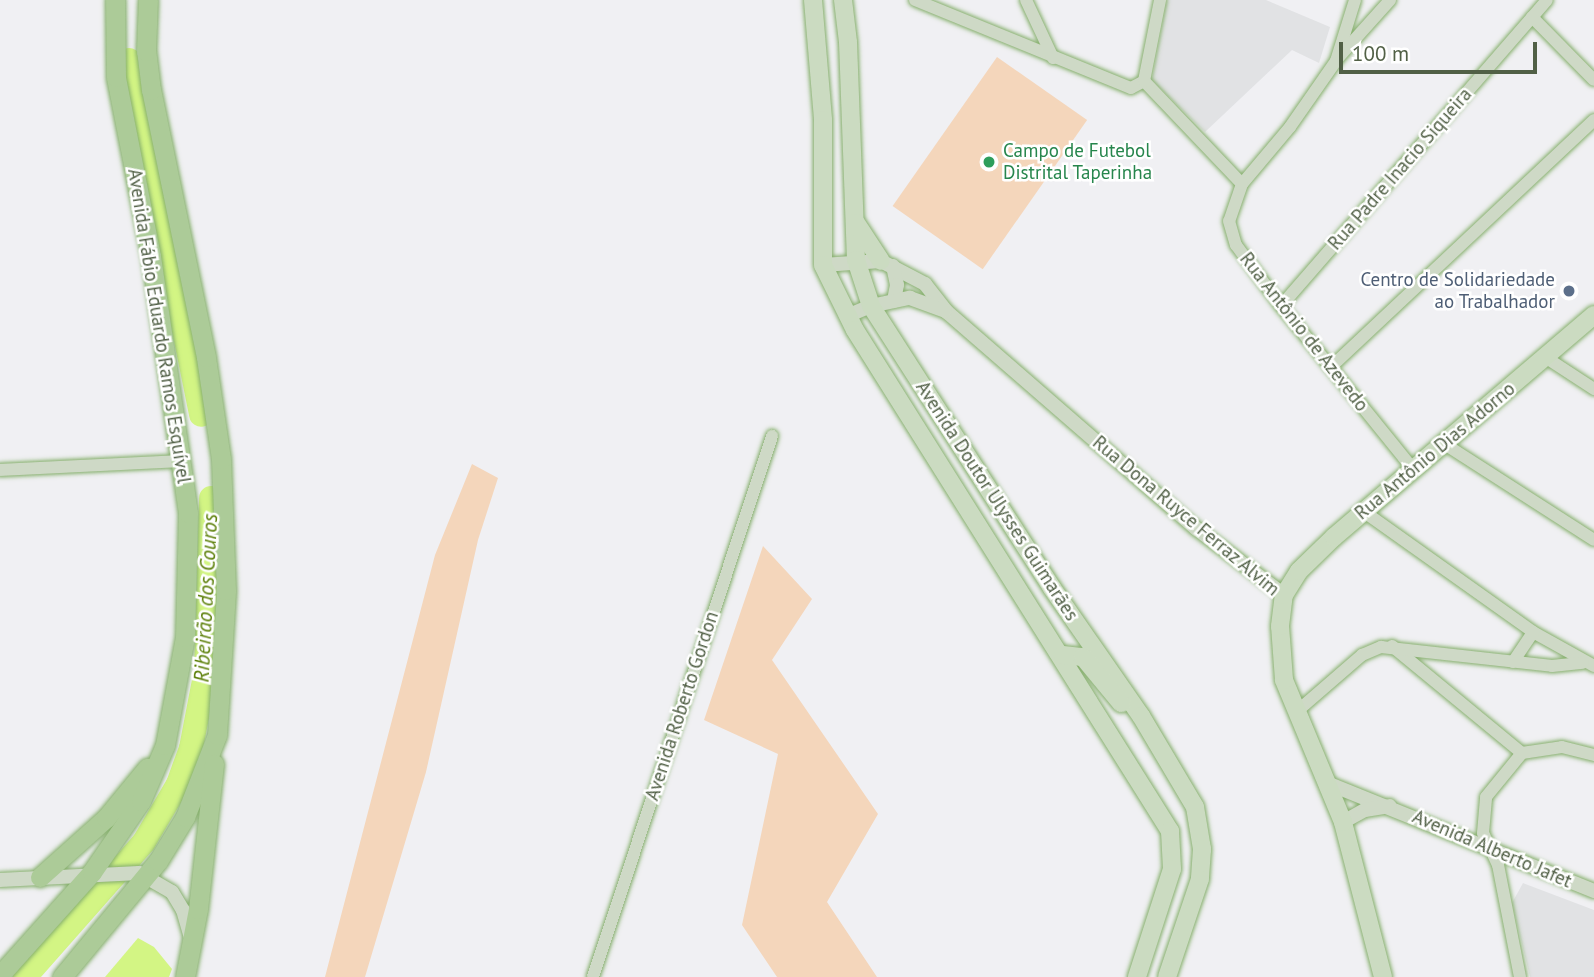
<!DOCTYPE html>
<meta charset="utf-8">
<style>
body{margin:0}
#map{position:relative;width:1594px;height:977px;overflow:hidden;background:#f0f0f3;font-family:"PT Sans",sans-serif}
div>[style]{position:absolute}
.education>*{inset:0;background:#e1e2e4}
.green>*{inset:0;background:#f4d6bb;transform-origin:0 0}
.water>*{inset:0;background:#d3f584}
.river>*{height:24px;margin:-12px;padding:0 12px;transform-origin:12px;border-radius:12px;background:#d3f584}
.roads{filter:drop-shadow(0 0 2px #87b06e) drop-shadow(0 0 2px #87b06e)}
.minor>*{height:12px;margin:-6px;padding:0 6px;transform-origin:6px;border-radius:6px;background:#ced9c6}
.tertiary>*{height:14px;margin:-7px;padding:0 7px;transform-origin:7px;border-radius:7px;background:#ced9c6}
.secondary>*{height:18px;margin:-9px;padding:0 9px;transform-origin:9px;border-radius:9px;background:#cbdbc1}
.trunk>*{height:19px;margin:-9.5px;padding:0 9.5px;transform-origin:9.5px;border-radius:9.5px;background:#accb98}
.dots>*{width:19px;height:19px;translate:-50% -50%;box-sizing:border-box;border:4px solid #fff;border-radius:50%}
span{translate:-50% -50%;white-space:nowrap;text-align:center;line-height:1.15;-webkit-text-stroke:5px #fff;paint-order:stroke}
.leisure-label{font-size:19px;color:#27864d}
.left{translate:0 -50%;text-align:left}
.street-label{font-size:19px;color:#516046}
.service-label{font-size:19px;color:#4e5e75}
.right{translate:-100% -50%;text-align:right}
.water-label{font-size:21px;color:#5a7e06;font-style:italic}
.scale{position:absolute;left:1339px;top:42px;width:198px;height:32px;box-sizing:border-box;border:4px solid #516046;border-top:0;padding-left:9px;font-size:21px;line-height:24px;white-space:nowrap;color:#516046;-webkit-text-stroke:5px #fff;paint-order:stroke}
</style>
<div id="map">
<div class="education">
<div style="clip-path:polygon(1167px 0,1266px 0,1330px 27px,1319px 63px,1292px 50px,1205px 132px,1152px 80px)"></div>
<div style="clip-path:polygon(1523px 883px,1594px 910px,1594px 977px,1530px 977px,1512px 903px)"></div>
</div>
<div class="green">
<div style="left:997px;top:57px;width:110px;height:182px;rotate:35deg"></div>
<div style="clip-path:polygon(472px 464px,498px 478px,478px 540px,426px 772px,365px 977px,325px 977px,435px 555px)"></div>
<div style="clip-path:polygon(763px 546px,812px 599px,772px 660px,878px 814px,827px 902px,877px 977px,777px 977px,742px 925px,778px 754px,704px 720px)"></div>
</div>
<div class="water">
<div style="clip-path:polygon(138px 938px,154px 947px,172px 969px,169px 977px,105px 977px)"></div>
</div>
<div class="river">
<div style="left:129px;top:60px;width:362px;rotate:78.5deg"></div>
<div style="left:25px;top:977px;width:180px;rotate:-48.6deg"></div>
<div style="left:144px;top:842px;width:67px;rotate:-59.6deg"></div>
<div style="left:178px;top:784px;width:38px;rotate:-70deg"></div>
<div style="left:191px;top:748px;width:79px;rotate:-79.1deg"></div>
<div style="left:206px;top:670px;width:172px;rotate:-88.3deg"></div>
</div>
<div class="roads">
<div class="minor">
<div style="left:915px;top:0;width:233px;rotate:22.2deg"></div>
<div style="left:1131px;top:88px;width:15px;rotate:-28deg"></div>
<div style="left:1026px;top:0;width:64px;rotate:65deg"></div>
<div style="left:1355px;top:0;width:64px;rotate:107.3deg"></div>
<div style="left:1336px;top:61px;width:80px;rotate:124.9deg"></div>
<div style="left:1290px;top:127px;width:75px;rotate:130.1deg"></div>
<div style="left:1242px;top:184px;width:39px;rotate:109deg"></div>
<div style="left:1229px;top:221px;width:25px;rotate:74deg"></div>
<div style="left:1236px;top:245px;width:76px;rotate:53.6deg"></div>
<div style="left:1281px;top:306px;width:210px;rotate:51deg"></div>
<div style="left:1532px;top:17px;width:88px;rotate:45.5deg"></div>
<div style="left:1338px;top:58px;width:78px;rotate:-48.1deg"></div>
<div style="left:1144px;top:81px;width:142px;rotate:46.4deg"></div>
<div style="left:1144px;top:81px;width:83px;rotate:-78.8deg"></div>
<div style="left:1281px;top:306px;width:405px;rotate:-49deg"></div>
<div style="left:1545px;top:357px;width:59px;rotate:33.1deg"></div>
<div style="left:1331px;top:367px;width:361px;rotate:-43.2deg"></div>
<div style="left:1443px;top:443px;width:179px;rotate:32.7deg"></div>
<div style="left:0;top:470px;width:181px;rotate:-2.8deg"></div>
<div style="left:1363px;top:511px;width:209px;rotate:35.4deg"></div>
<div style="left:1533px;top:632px;width:70px;rotate:29.1deg"></div>
<div style="left:1392px;top:646px;width:168px;rotate:39.5deg"></div>
<div style="left:1513px;top:662px;width:36px;rotate:-56deg"></div>
<div style="left:1295px;top:713px;width:89px;rotate:-40.9deg"></div>
<div style="left:1362px;top:655px;width:21px;rotate:-23deg"></div>
<div style="left:1381px;top:647px;width:172px;rotate:6.3deg"></div>
<div style="left:1552px;top:666px;width:31px;rotate:-6deg"></div>
<div style="left:593px;top:977px;width:570px;rotate:-71.69deg"></div>
<div style="left:1520px;top:977px;width:114px;rotate:-101.1deg"></div>
<div style="left:1498px;top:865px;width:35px;rotate:-115deg"></div>
<div style="left:1483px;top:833px;width:36px;rotate:-85deg"></div>
<div style="left:1486px;top:797px;width:57px;rotate:-50.7deg"></div>
<div style="left:1522px;top:753px;width:40px;rotate:-8.5deg"></div>
<div style="left:1562px;top:747px;width:33px;rotate:14deg"></div>
</div>
<div class="tertiary">
<div style="left:823px;top:265px;width:58px;rotate:-3.9deg"></div>
<div style="left:881px;top:261px;width:50px;rotate:27.6deg"></div>
<div style="left:925px;top:284px;width:36px;rotate:52deg"></div>
<div style="left:947px;top:312px;width:331px;rotate:41deg"></div>
<div style="left:1197px;top:529px;width:109px;rotate:37.2deg"></div>
<div style="left:893px;top:266px;width:19px;rotate:78deg"></div>
<div style="left:897px;top:285px;width:16px;rotate:101deg"></div>
<div style="left:847px;top:316px;width:26px;rotate:-23deg"></div>
<div style="left:871px;top:306px;width:40px;rotate:-12deg"></div>
<div style="left:910px;top:298px;width:37px;rotate:20deg"></div>
<div style="left:1327px;top:783px;width:288px;rotate:22deg"></div>
<div style="left:1343px;top:822px;width:25px;rotate:-29deg"></div>
<div style="left:1365px;top:810px;width:25px;rotate:-9deg"></div>
<div style="left:0;top:880px;width:139px;rotate:-2.9deg"></div>
<div style="left:139px;top:873px;width:38px;rotate:30deg"></div>
<div style="left:172px;top:892px;width:21px;rotate:59deg"></div>
<div style="left:183px;top:910px;width:29px;rotate:74deg"></div>
</div>
<div class="secondary">
<div style="left:813px;top:0;width:120px;rotate:85.2deg"></div>
<div style="left:823px;top:120px;width:145px;rotate:90deg"></div>
<div style="left:823px;top:265px;width:72px;rotate:63.8deg"></div>
<div style="left:855px;top:330px;width:592px;rotate:57.84deg"></div>
<div style="left:1170px;top:831px;width:38px;rotate:87deg"></div>
<div style="left:1172px;top:869px;width:114px;rotate:108deg"></div>
<div style="left:843px;top:0;width:42px;rotate:83.2deg"></div>
<div style="left:848px;top:42px;width:218px;rotate:87.9deg"></div>
<div style="left:856px;top:260px;width:48px;rotate:71.9deg"></div>
<div style="left:871px;top:306px;width:335px;rotate:57.3deg"></div>
<div style="left:1052px;top:588px;width:156px;rotate:55.2deg"></div>
<div style="left:1141px;top:716px;width:106px;rotate:59.3deg"></div>
<div style="left:1195px;top:807px;width:43px;rotate:80.5deg"></div>
<div style="left:1202px;top:849px;width:30px;rotate:94deg"></div>
<div style="left:1200px;top:879px;width:103px;rotate:108.6deg"></div>
<div style="left:856px;top:223px;width:45px;rotate:56.7deg"></div>
<div style="left:1063px;top:655px;width:20px;rotate:6deg"></div>
<div style="left:1083px;top:657px;width:60px;rotate:50.4deg"></div>
<div style="left:1383px;top:977px;width:160px;rotate:-104.5deg"></div>
<div style="left:1343px;top:822px;width:154px;rotate:-112.6deg"></div>
<div style="left:1284px;top:680px;width:54px;rotate:-94.2deg"></div>
<div style="left:1280px;top:626px;width:31px;rotate:-83deg"></div>
<div style="left:1284px;top:595px;width:28px;rotate:-58deg"></div>
<div style="left:1299px;top:571px;width:49px;rotate:-44.2deg"></div>
<div style="left:1334px;top:537px;width:342px;rotate:-40.5deg"></div>
</div>
<div class="trunk">
<div style="left:40px;top:877px;width:89px;rotate:-41.8deg"></div>
<div style="left:106px;top:818px;width:65px;rotate:-50.6deg"></div>
<div style="left:0;top:975px;width:138px;rotate:-48.2deg"></div>
<div style="left:92px;top:872px;width:86px;rotate:-55.4deg"></div>
<div style="left:141px;top:801px;width:61px;rotate:-66.8deg"></div>
<div style="left:165px;top:745px;width:110px;rotate:-79.5deg"></div>
<div style="left:185px;top:637px;width:124px;rotate:-88.6deg"></div>
<div style="left:188px;top:513px;width:260px;rotate:-98.2deg"></div>
<div style="left:151px;top:256px;width:182px;rotate:-101.1deg"></div>
<div style="left:116px;top:77px;width:77px;rotate:-90.7deg"></div>
<div style="left:62px;top:977px;width:151px;rotate:-50.4deg"></div>
<div style="left:158px;top:861px;width:52px;rotate:-58.5deg"></div>
<div style="left:185px;top:817px;width:88px;rotate:-68.7deg"></div>
<div style="left:217px;top:735px;width:145px;rotate:-86.4deg"></div>
<div style="left:226px;top:590px;width:131px;rotate:-92.2deg"></div>
<div style="left:221px;top:459px;width:103px;rotate:-98.4deg"></div>
<div style="left:206px;top:357px;width:273px;rotate:-101.6deg"></div>
<div style="left:151px;top:90px;width:39px;rotate:-97deg"></div>
<div style="left:146px;top:51px;width:51px;rotate:-87.8deg"></div>
<div style="left:185px;top:977px;width:69px;rotate:-79.2deg"></div>
<div style="left:198px;top:909px;width:146px;rotate:-83.7deg"></div>
</div>
</div>
<div class="dots">
<div style="left:989px;top:162px;background:#2e9e5b"></div>
<div style="left:1569px;top:291px;background:#5c6f8a"></div>
</div>
<div class="leisure-label">
<span class="left" style="left:1003px;top:162px">Campo de Futebol<br>Distrital Taperinha</span>
</div>
<div class="street-label">
<span style="left:1400px;top:169px;rotate:-49deg">Rua Padre Inacio Siqueira</span>
<span style="left:159px;top:326px;rotate:81deg">Avenida Fábio Eduardo Ramos Esquível</span>
<span style="left:1304px;top:332px;rotate:52deg">Rua Antônio de Azevedo</span>
<span style="left:1435px;top:451px;rotate:-40deg">Rua Antônio Dias Adorno</span>
<span style="left:997px;top:501px;rotate:57deg">Avenida Doutor Ulysses Guimarães</span>
<span style="left:1186px;top:516px;rotate:40deg">Rua Dona Ruyce Ferraz Alvim</span>
<span style="left:682px;top:706px;rotate:-72deg">Avenida Roberto Gordon</span>
<span style="left:1492px;top:849px;rotate:23deg">Avenida Alberto Jafet</span>
</div>
<div class="service-label">
<span class="right" style="left:1555px;top:291px">Centro de Solidariedade<br>ao Trabalhador</span>
</div>
<div class="water-label">
<span style="left:206px;top:598px;rotate:-87deg">Ribeirão dos Couros</span>
</div>
<div class="scale">100 m</div>
</div>
